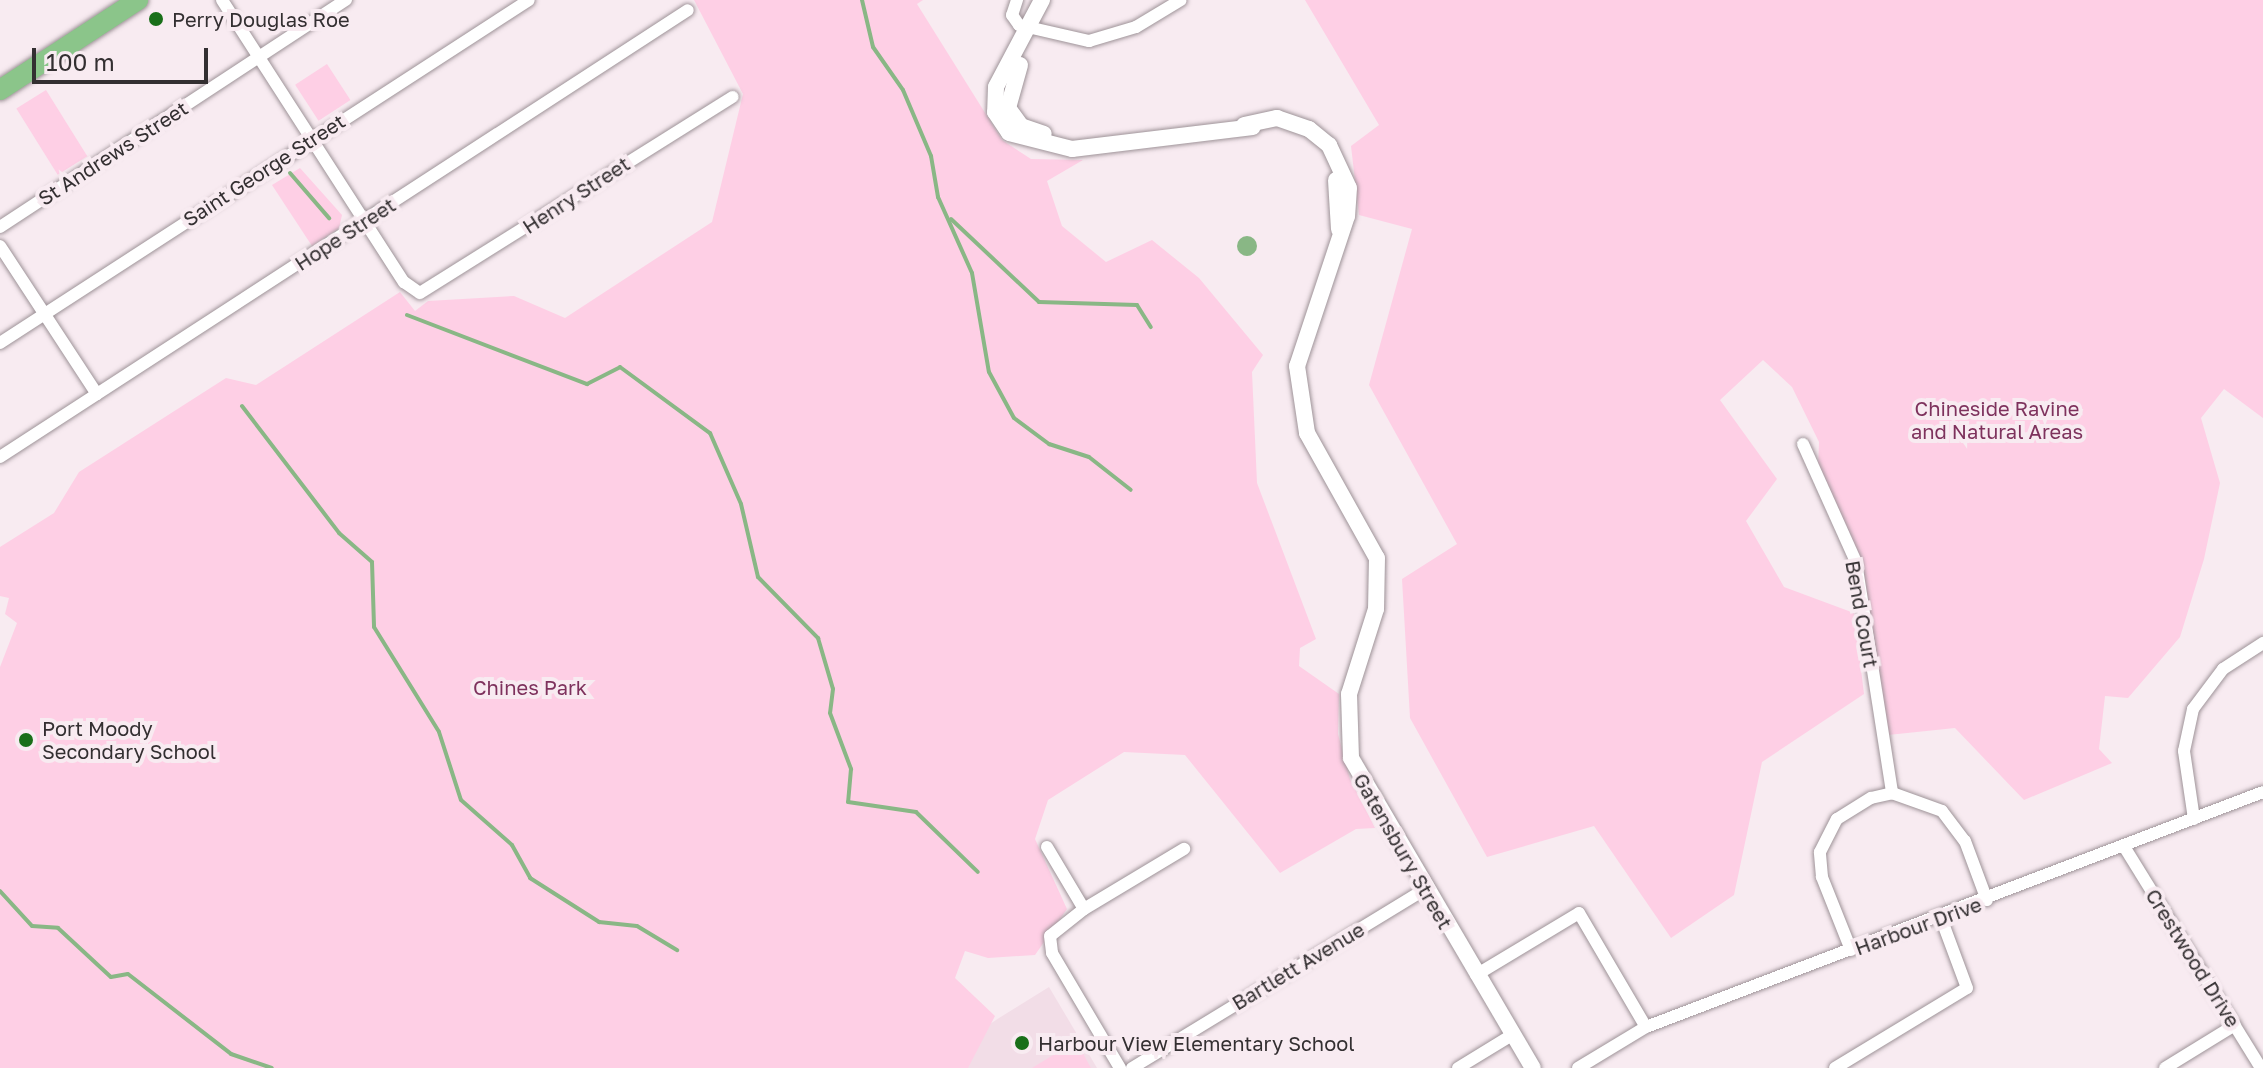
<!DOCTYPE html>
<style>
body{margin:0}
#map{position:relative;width:2263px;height:1068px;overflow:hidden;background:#f8ebf1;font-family:"Golos Text",sans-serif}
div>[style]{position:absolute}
.built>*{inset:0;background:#f2dde7}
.green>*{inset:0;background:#fecfe5;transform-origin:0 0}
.water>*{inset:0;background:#89b785}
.round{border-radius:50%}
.stream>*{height:4px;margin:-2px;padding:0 2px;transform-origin:2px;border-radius:2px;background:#89b785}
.roads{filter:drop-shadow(0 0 2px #9e9398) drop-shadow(0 0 2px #9e9398)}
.minor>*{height:12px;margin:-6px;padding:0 6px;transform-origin:6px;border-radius:6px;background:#fff}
.tertiary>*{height:16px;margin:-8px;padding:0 8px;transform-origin:8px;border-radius:8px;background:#fff}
.primary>*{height:20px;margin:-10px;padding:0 10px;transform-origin:10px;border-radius:10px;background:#8bc58a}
.dots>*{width:22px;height:22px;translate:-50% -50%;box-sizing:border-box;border:4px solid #f8ebf1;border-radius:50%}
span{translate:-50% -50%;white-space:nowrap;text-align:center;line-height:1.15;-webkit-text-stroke:8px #f8ebf1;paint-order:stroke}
.poi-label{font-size:20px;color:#332f31}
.left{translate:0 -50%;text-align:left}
.street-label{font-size:20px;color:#332f31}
.park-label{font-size:20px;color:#7e325d}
.scale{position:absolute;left:32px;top:48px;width:176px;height:36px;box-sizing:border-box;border:4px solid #332f31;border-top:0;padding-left:10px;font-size:24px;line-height:28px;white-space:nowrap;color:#332f31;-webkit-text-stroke:6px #f8ebf1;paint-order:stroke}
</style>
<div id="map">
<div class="built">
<div style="clip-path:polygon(1049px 987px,1097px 1068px,925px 1068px,999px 1018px)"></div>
</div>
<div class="green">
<div style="clip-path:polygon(694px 0,923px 0,917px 4px,1002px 140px,1031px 159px,1083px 160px,1047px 181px,1062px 226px,1106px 262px,1152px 240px,1199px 278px,1263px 355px,1252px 372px,1257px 483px,1316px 639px,1300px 648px,1299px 666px,1339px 694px,1338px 734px,1350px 779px,1375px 828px,1356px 829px,1280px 873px,1185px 755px,1124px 752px,1048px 800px,1035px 839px,1067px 909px,1035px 955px,988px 958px,965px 951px,955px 978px,995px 1016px,968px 1068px,0 1068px,0 667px,17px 623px,5px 614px,9px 598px,0 596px,0 547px,54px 513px,79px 472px,226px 378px,256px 385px,400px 292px,415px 311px,428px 301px,514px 296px,565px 318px,712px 222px,743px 94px)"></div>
<div style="clip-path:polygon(1305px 0,2263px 0,2263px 418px,2224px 389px,2201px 418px,2220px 483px,2204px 559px,2180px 637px,2128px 698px,2105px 696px,2099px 749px,2112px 763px,2024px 800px,1955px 728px,1888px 735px,1861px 567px,1818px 467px,1819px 442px,1792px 387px,1763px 360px,1720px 400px,1777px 479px,1746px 521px,1784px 587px,1854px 613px,1864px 694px,1762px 762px,1734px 895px,1671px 938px,1594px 826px,1487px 857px,1410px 718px,1402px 579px,1457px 544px,1369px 385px,1412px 229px,1359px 215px,1351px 146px,1379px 125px)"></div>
<div style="left:327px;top:64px;width:43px;height:38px;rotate:57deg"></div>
<div style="left:46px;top:90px;width:78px;height:35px;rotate:58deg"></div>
<div style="clip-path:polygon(300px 168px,342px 215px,339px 228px,312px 246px,272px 185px)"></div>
<div style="clip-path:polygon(1076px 1041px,1091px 1068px,1032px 1068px)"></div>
</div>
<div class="water">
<div class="round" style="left:1237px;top:236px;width:20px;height:20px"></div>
</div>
<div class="stream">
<div style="left:862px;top:0;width:48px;rotate:76.8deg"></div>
<div style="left:873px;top:47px;width:52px;rotate:55.1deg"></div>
<div style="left:903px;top:90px;width:72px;rotate:67deg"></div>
<div style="left:931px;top:156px;width:42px;rotate:80.3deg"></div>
<div style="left:938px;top:197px;width:83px;rotate:65.9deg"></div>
<div style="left:972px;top:273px;width:100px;rotate:80.3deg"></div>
<div style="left:989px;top:372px;width:52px;rotate:61.5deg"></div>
<div style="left:1014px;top:418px;width:44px;rotate:36.6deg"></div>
<div style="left:1049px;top:444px;width:42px;rotate:18deg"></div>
<div style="left:1089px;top:457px;width:53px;rotate:38.2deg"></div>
<div style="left:290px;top:173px;width:60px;rotate:49.1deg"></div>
<div style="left:951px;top:219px;width:121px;rotate:43.3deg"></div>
<div style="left:1039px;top:302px;width:98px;rotate:1.8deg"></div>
<div style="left:1137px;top:305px;width:26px;rotate:58deg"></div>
<div style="left:407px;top:315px;width:193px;rotate:21deg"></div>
<div style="left:587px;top:384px;width:37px;rotate:-27deg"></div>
<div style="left:620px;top:367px;width:112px;rotate:36.3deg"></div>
<div style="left:710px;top:433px;width:77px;rotate:66.4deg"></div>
<div style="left:741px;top:504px;width:75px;rotate:76.9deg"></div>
<div style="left:758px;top:577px;width:86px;rotate:45.5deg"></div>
<div style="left:818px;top:638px;width:53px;rotate:73.6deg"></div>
<div style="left:833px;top:689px;width:24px;rotate:97deg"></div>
<div style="left:830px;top:713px;width:60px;rotate:69.4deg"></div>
<div style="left:851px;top:769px;width:33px;rotate:95deg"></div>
<div style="left:848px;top:802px;width:69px;rotate:8.4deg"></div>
<div style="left:916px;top:812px;width:86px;rotate:44.1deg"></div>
<div style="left:242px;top:406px;width:160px;rotate:52.6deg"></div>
<div style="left:339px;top:533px;width:44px;rotate:41.3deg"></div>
<div style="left:372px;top:562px;width:65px;rotate:88.2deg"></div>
<div style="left:374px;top:627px;width:123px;rotate:58.2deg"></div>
<div style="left:439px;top:732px;width:71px;rotate:72.1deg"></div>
<div style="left:461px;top:800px;width:68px;rotate:41.4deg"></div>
<div style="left:512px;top:845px;width:38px;rotate:61deg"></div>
<div style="left:530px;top:878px;width:82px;rotate:32.5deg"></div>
<div style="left:599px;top:922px;width:38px;rotate:6deg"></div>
<div style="left:637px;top:926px;width:47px;rotate:31deg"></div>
<div style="left:0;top:891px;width:47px;rotate:47.6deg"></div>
<div style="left:32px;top:926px;width:26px;rotate:4deg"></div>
<div style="left:58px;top:928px;width:72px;rotate:42.8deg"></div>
<div style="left:111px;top:977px;width:17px;rotate:-10deg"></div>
<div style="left:128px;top:974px;width:130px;rotate:37.8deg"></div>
<div style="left:231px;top:1054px;width:43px;rotate:18.9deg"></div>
</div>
<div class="roads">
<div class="minor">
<div style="left:222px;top:0;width:336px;rotate:57.2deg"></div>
<div style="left:404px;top:282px;width:19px;rotate:35deg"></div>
<div style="left:420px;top:293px;width:369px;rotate:-32.1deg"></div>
<div style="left:1017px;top:0;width:16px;rotate:108deg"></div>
<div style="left:1012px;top:15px;width:12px;rotate:55deg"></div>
<div style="left:1019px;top:25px;width:72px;rotate:12.9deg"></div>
<div style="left:1089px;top:41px;width:49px;rotate:-16.6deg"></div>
<div style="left:1136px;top:27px;width:52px;rotate:-31deg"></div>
<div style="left:0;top:227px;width:414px;rotate:-33.3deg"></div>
<div style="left:0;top:246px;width:177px;rotate:56.8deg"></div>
<div style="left:0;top:343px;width:630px;rotate:-32.96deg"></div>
<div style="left:1803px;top:444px;width:129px;rotate:65.8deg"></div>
<div style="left:1856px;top:562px;width:234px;rotate:81.1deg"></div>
<div style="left:0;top:457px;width:820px;rotate:-33.01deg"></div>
<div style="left:2194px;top:819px;width:69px;rotate:-98.4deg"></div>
<div style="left:2184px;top:751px;width:43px;rotate:-77.9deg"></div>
<div style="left:2193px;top:709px;width:50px;rotate:-53.1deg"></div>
<div style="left:2223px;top:669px;width:48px;rotate:-33deg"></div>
<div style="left:1047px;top:847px;width:72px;rotate:59.2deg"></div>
<div style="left:1084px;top:909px;width:43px;rotate:141.5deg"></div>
<div style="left:1050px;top:936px;width:17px;rotate:83deg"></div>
<div style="left:1052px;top:953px;width:134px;rotate:59.4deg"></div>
<div style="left:2125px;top:848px;width:259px;rotate:58.3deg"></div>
<div style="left:1084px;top:909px;width:117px;rotate:-31deg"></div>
<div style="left:1851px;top:950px;width:79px;rotate:-111.7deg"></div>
<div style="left:1822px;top:877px;width:25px;rotate:-95deg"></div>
<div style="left:1820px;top:852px;width:37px;rotate:-63deg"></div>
<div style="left:1837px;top:819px;width:40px;rotate:-32deg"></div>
<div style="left:1871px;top:798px;width:22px;rotate:-13deg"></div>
<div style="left:1892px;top:793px;width:53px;rotate:19.8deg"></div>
<div style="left:1942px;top:811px;width:38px;rotate:53deg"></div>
<div style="left:1965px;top:841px;width:63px;rotate:69.6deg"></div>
<div style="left:1476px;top:975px;width:120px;rotate:-31deg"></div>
<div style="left:1579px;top:913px;width:132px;rotate:59.6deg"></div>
<div style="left:1132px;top:1068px;width:342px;rotate:-31.4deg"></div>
<div style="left:1458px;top:1068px;width:63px;rotate:-31.4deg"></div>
<div style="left:1578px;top:1068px;width:79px;rotate:-31.1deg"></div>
<div style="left:1646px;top:1027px;width:660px;rotate:-20.85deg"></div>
<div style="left:1835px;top:1068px;width:154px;rotate:-31.2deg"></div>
<div style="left:1967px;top:988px;width:75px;rotate:-110.4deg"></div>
<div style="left:2165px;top:1068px;width:82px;rotate:-31.6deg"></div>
</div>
<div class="tertiary">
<div style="left:1042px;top:0;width:98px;rotate:117.9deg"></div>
<div style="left:996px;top:87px;width:25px;rotate:92deg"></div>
<div style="left:995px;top:112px;width:25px;rotate:56deg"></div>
<div style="left:1009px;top:133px;width:65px;rotate:14.3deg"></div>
<div style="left:1072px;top:149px;width:182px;rotate:-6.9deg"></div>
<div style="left:1020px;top:65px;width:45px;rotate:105.6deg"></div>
<div style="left:1008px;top:108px;width:22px;rotate:54deg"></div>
<div style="left:1021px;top:126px;width:24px;rotate:19deg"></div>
<div style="left:1244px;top:125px;width:34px;rotate:-12deg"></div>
<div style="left:1277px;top:118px;width:34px;rotate:19deg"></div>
<div style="left:1309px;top:129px;width:26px;rotate:39deg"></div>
<div style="left:1329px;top:145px;width:47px;rotate:65.1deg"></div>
<div style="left:1349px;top:188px;width:28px;rotate:94deg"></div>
<div style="left:1347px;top:216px;width:158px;rotate:108.4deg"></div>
<div style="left:1297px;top:366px;width:68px;rotate:81.5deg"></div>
<div style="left:1307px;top:433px;width:143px;rotate:60.8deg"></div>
<div style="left:1377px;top:558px;width:51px;rotate:91.1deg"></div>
<div style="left:1376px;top:609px;width:89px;rotate:107.6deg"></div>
<div style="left:1349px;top:694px;width:64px;rotate:88.2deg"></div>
<div style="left:1351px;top:758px;width:359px;rotate:59.6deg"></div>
<div style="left:1336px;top:180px;width:49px;rotate:86.5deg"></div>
</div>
<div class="primary">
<div style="left:0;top:90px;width:165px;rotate:-33.1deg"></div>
</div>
</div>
<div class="dots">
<div style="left:156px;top:19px;background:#196f19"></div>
<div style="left:26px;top:740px;background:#196f19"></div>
<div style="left:1022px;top:1043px;background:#196f19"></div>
</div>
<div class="poi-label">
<span class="left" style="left:172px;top:19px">Perry Douglas Roe</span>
<span class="left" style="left:42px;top:740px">Port Moody<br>Secondary School</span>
<span class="left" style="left:1038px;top:1043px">Harbour View Elementary School</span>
</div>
<div class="street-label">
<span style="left:113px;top:153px;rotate:-33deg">St Andrews Street</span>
<span style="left:264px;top:170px;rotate:-33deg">Saint George Street</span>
<span style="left:576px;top:195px;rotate:-33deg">Henry Street</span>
<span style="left:345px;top:234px;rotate:-33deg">Hope Street</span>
<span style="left:1862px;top:614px;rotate:80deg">Bend Court</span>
<span style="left:1403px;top:851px;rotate:60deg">Gatensbury Street</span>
<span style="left:1918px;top:926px;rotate:-20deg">Harbour Drive</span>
<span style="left:2193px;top:958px;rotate:58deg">Crestwood Drive</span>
<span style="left:1298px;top:966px;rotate:-31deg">Bartlett Avenue</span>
</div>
<div class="park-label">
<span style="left:1997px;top:420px">Chineside Ravine<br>and Natural Areas</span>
<span style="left:530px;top:687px">Chines Park</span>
</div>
<div class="scale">100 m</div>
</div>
